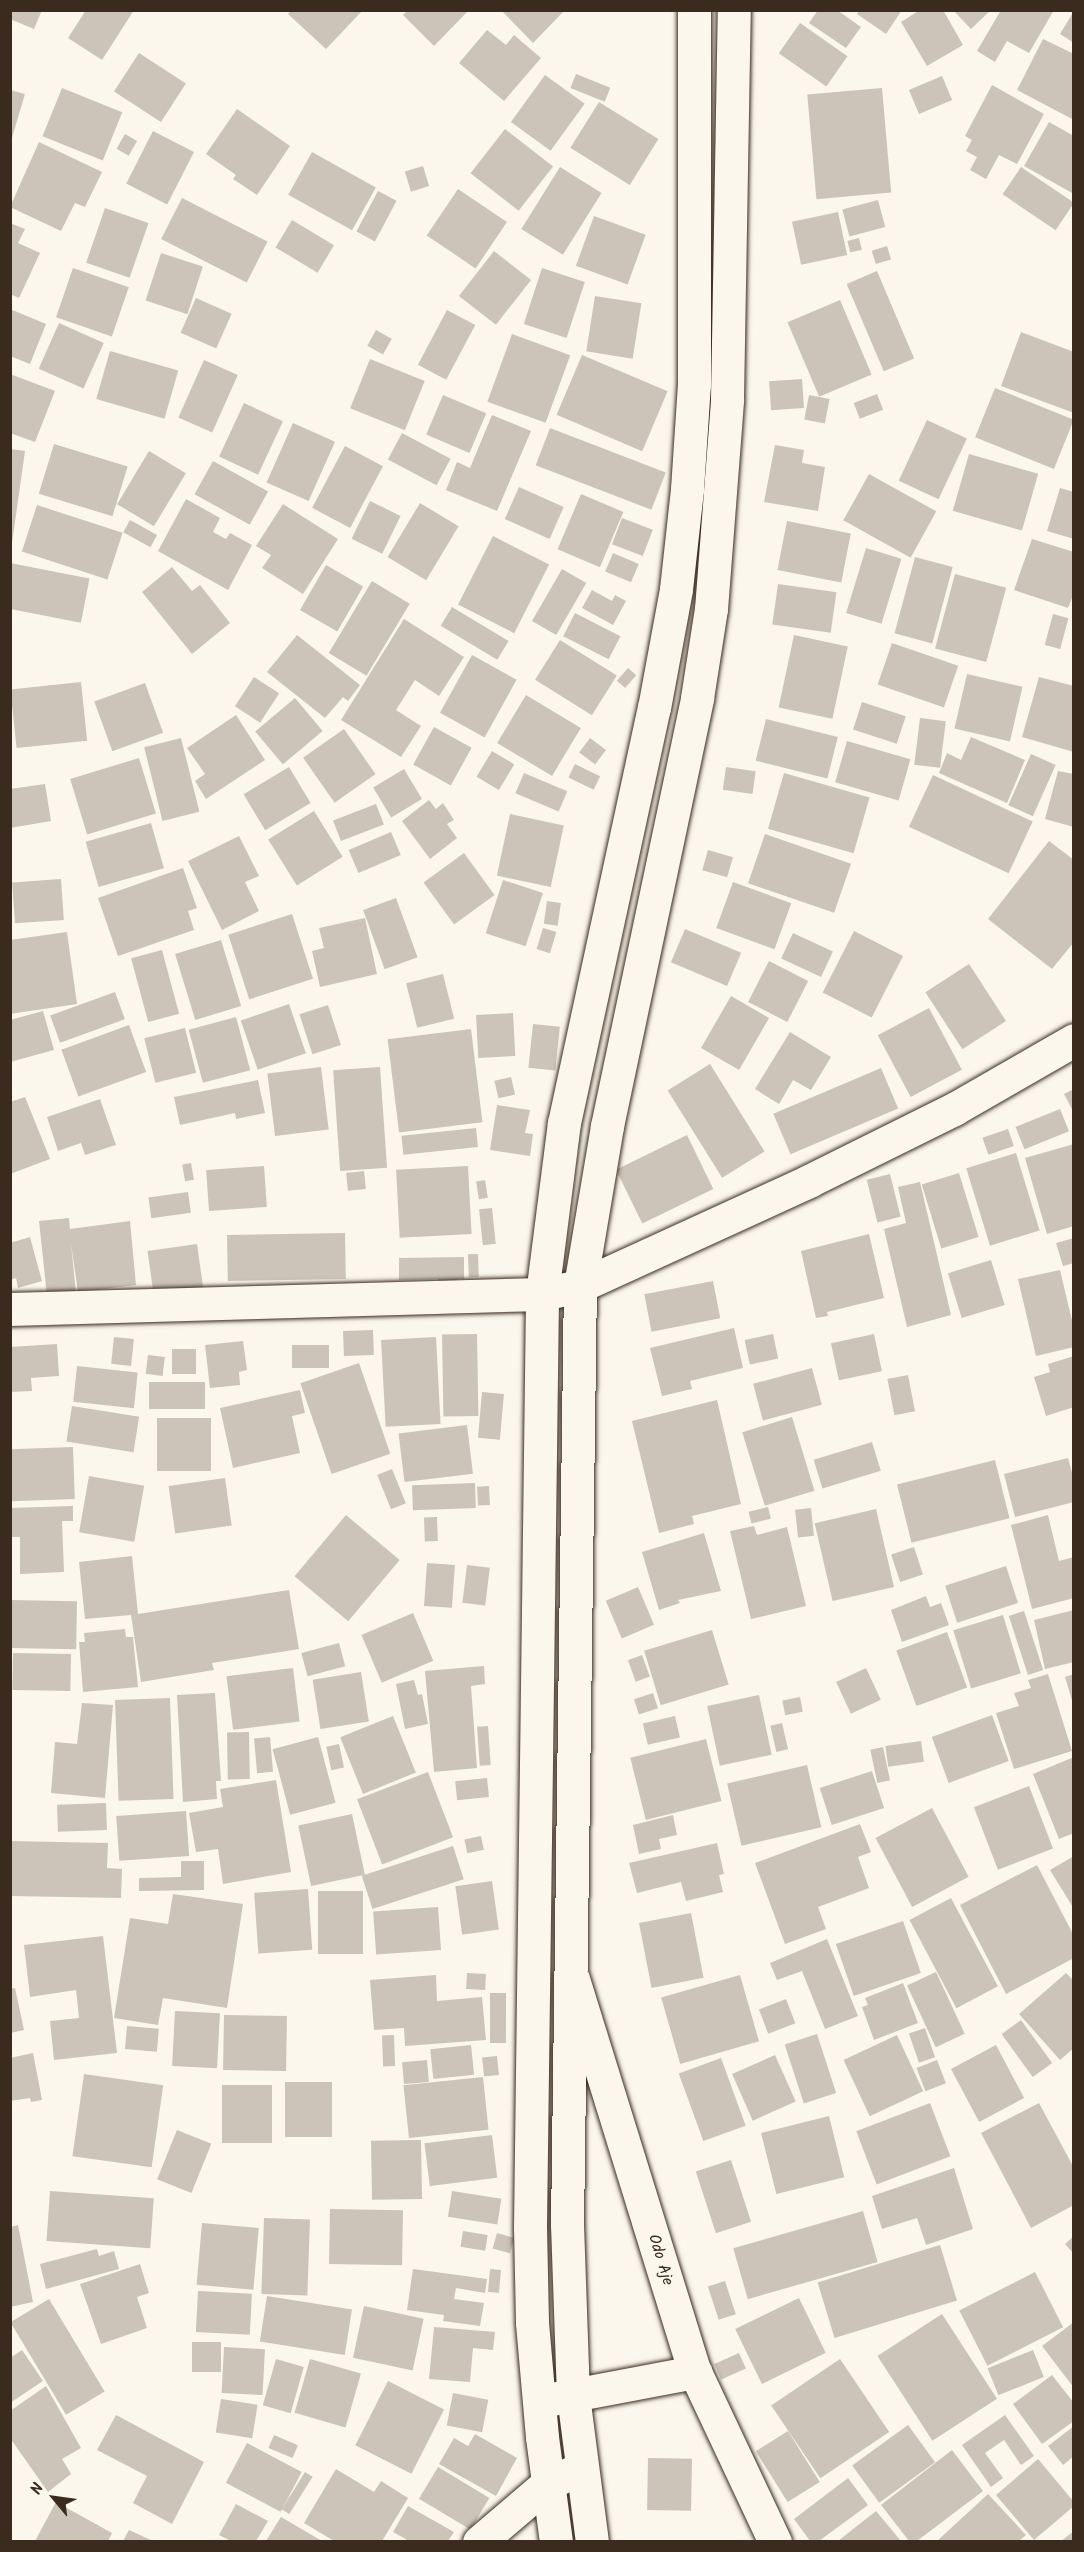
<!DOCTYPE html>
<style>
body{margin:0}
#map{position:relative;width:1084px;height:2552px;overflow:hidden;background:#fbf7ec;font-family:Kalam,sans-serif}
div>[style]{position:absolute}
.building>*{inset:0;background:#ccc4b9;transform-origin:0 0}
.roads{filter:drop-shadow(0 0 2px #3b2a1e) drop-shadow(0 0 2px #3b2a1e)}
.minor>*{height:33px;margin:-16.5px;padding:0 16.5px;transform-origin:16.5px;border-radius:16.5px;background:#fbf7ec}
.highway>*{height:33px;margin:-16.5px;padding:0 16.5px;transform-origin:16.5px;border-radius:16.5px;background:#fbf7ec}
span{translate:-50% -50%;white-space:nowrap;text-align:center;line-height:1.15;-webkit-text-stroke:5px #fbf7ec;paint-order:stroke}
.street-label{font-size:16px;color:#3b2a1e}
.frame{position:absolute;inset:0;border:12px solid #3b2a1e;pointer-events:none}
.north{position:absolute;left:24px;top:2468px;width:60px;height:60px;-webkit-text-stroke:4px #fbf7ec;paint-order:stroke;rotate:299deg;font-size:16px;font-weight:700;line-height:24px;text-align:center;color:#3b2a1e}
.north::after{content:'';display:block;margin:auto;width:21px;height:27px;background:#3b2a1e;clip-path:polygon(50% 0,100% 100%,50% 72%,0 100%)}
</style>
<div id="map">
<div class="building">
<div style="clip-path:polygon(10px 10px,42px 10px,34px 29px,10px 19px)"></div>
<div style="clip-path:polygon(86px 10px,134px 10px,102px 60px,68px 38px)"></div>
<div style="clip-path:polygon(291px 10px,363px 10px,326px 49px,288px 14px)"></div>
<div style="clip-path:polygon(408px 10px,469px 10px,434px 46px,403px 15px)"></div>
<div style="clip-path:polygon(501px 10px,565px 10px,533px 43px)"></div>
<div style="clip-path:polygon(818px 10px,837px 10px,861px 27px,846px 48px,809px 23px)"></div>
<div style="clip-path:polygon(859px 10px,902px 10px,886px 34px,857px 14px)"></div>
<div style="clip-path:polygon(920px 10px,943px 10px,963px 45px,927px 66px,901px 22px)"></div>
<div style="clip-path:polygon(953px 10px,991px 10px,971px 29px)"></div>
<div style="clip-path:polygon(1001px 10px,1054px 10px,1029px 53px,1007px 41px,995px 62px,977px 51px)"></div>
<div style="clip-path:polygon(1074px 11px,1074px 43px,1060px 34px)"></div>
<div style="left:800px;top:23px;width:58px;height:37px;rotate:35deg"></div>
<div style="clip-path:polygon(487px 30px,506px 45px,514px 35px,541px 58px,504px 101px,459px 63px)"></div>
<div style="clip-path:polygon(1043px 39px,1074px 54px,1074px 120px,1017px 90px)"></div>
<div style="left:139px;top:53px;width:56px;height:46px;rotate:33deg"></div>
<div style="left:576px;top:74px;width:37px;height:15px;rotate:22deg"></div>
<div style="left:545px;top:75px;width:49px;height:58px;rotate:36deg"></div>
<div style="left:942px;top:76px;width:26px;height:36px;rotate:67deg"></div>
<div style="clip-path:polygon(992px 85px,1044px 114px,1017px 164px,999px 155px,986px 179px,970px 170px,977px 157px,966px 151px,972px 140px,965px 136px)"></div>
<div style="left:62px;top:88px;width:65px;height:52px;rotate:22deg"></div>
<div style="left:882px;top:88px;width:105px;height:75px;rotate:85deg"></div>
<div style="clip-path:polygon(10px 90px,25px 94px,11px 141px,10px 141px)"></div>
<div style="left:599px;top:102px;width:70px;height:54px;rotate:32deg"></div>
<div style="clip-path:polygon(237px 109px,290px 146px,257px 195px,233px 179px,236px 175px,206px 154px)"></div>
<div style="clip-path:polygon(1049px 122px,1074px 136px,1074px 194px,1024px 166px)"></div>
<div style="left:505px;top:129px;width:61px;height:56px;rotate:38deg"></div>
<div style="left:153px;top:131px;width:46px;height:59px;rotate:27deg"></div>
<div style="left:125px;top:134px;width:14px;height:17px;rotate:30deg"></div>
<div style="clip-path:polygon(39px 142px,102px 172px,85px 207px,75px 203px,61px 231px,10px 207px)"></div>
<div style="left:312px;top:152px;width:73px;height:49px;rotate:29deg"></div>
<div style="left:423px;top:166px;width:21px;height:19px;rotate:73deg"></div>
<div style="left:560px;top:167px;width:49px;height:73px;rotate:32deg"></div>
<div style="left:1021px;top:167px;width:64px;height:33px;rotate:34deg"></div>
<div style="left:458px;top:189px;width:59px;height:56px;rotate:34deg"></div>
<div style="left:378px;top:191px;width:21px;height:46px;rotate:28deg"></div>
<div style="left:182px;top:198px;width:96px;height:46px;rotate:27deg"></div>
<div style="left:878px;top:200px;width:28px;height:37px;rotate:75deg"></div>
<div style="left:105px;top:208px;width:46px;height:58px;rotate:19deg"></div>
<div style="left:838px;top:212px;width:44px;height:47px;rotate:78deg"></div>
<div style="left:594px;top:216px;width:55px;height:53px;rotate:20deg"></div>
<div style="left:292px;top:220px;width:49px;height:32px;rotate:31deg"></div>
<div style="clip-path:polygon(10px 223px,25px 229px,18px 243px,40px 253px,19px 298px,10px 294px)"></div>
<div style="left:859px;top:238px;width:12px;height:12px;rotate:76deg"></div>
<div style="left:887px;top:246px;width:14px;height:16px;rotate:73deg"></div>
<div style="left:494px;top:251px;width:47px;height:57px;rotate:38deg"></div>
<div style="left:161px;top:253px;width:44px;height:50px;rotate:18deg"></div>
<div style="left:73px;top:268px;width:59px;height:52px;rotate:19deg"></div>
<div style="left:542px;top:268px;width:45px;height:59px;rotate:18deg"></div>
<div style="left:877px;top:271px;width:95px;height:33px;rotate:67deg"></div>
<div style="left:595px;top:296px;width:47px;height:56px;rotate:9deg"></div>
<div style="left:196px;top:298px;width:39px;height:38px;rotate:24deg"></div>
<div style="left:840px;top:300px;width:81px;height:57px;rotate:67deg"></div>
<div style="clip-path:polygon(10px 309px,46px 324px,30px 364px,10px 356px)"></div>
<div style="left:447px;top:310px;width:32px;height:62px;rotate:28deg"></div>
<div style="left:59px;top:323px;width:49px;height:50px;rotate:24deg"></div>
<div style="left:376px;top:330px;width:18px;height:18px;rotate:29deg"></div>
<div style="clip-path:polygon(1021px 332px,1074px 352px,1074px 413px,1001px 386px)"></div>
<div style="left:512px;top:334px;width:62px;height:72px;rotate:20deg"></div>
<div style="left:110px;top:351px;width:71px;height:50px;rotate:16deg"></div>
<div style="left:582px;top:355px;width:93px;height:65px;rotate:23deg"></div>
<div style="left:370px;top:359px;width:59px;height:53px;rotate:22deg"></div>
<div style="left:204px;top:360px;width:37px;height:63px;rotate:24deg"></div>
<div style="clip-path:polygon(10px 374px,55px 391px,35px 442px,10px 433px)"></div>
<div style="left:802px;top:379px;width:29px;height:33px;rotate:86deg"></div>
<div style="left:995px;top:388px;width:85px;height:53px;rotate:22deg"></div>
<div style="left:877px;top:394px;width:17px;height:25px;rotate:69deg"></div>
<div style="left:443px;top:395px;width:47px;height:43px;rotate:23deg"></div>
<div style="left:809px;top:395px;width:21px;height:25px;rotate:11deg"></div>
<div style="left:244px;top:403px;width:43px;height:59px;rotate:25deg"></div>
<div style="clip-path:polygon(492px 415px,531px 431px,497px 511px,446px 490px,457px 462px,470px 468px)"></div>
<div style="left:927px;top:420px;width:44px;height:67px;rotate:25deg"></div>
<div style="left:293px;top:423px;width:46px;height:65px;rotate:24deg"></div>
<div style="left:550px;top:428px;width:124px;height:40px;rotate:21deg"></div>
<div style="left:402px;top:433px;width:55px;height:30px;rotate:28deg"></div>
<div style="left:54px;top:444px;width:77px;height:52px;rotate:17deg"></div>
<div style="clip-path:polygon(775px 445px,804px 450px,802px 463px,825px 467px,818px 511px,764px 502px)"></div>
<div style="left:345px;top:446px;width:43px;height:70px;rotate:28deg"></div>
<div style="clip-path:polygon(10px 449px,25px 451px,12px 543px,10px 543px)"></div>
<div style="left:149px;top:451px;width:43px;height:62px;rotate:31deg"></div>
<div style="left:969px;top:454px;width:72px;height:59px;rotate:16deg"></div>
<div style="left:213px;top:461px;width:63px;height:38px;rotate:29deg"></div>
<div style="left:869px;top:474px;width:77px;height:53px;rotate:29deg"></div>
<div style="left:519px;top:487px;width:49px;height:35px;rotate:24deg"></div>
<div style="clip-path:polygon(1060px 488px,1074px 492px,1074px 539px,1047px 531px)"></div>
<div style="left:581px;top:494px;width:46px;height:60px;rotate:23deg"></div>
<div style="clip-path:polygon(186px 499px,220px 518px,213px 532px,226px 539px,230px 533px,252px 545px,228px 590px,158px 551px)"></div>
<div style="left:370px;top:501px;width:34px;height:42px;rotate:26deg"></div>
<div style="left:420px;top:503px;width:45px;height:63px;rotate:31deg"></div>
<div style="clip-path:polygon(283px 504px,338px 539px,303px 594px,262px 568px,271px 555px,256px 546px)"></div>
<div style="left:37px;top:505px;width:90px;height:49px;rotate:18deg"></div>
<div style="left:622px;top:518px;width:33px;height:28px;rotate:21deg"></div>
<div style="left:130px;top:520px;width:31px;height:14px;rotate:29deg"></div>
<div style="left:787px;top:521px;width:65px;height:50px;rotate:11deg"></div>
<div style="left:493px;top:536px;width:63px;height:77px;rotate:27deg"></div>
<div style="clip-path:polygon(1032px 539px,1074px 552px,1074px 593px,1068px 608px,1014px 590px)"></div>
<div style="left:866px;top:548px;width:37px;height:68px;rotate:17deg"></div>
<div style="left:613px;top:553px;width:28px;height:20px;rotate:23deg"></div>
<div style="left:915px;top:557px;width:39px;height:79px;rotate:15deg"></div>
<div style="left:10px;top:563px;width:81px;height:45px;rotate:11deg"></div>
<div style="left:326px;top:565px;width:43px;height:52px;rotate:30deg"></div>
<div style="clip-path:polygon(172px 567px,192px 591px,200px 585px,230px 623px,192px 654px,142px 592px)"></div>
<div style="left:562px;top:569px;width:28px;height:60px;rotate:30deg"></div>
<div style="left:955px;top:574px;width:53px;height:77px;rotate:15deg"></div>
<div style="left:372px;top:581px;width:44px;height:84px;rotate:31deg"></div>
<div style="left:778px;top:584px;width:59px;height:41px;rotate:8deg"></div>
<div style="clip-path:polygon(592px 590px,612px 601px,615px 595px,626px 601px,613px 625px,582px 608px)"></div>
<div style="left:452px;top:607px;width:66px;height:22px;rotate:31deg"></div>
<div style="left:575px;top:613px;width:51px;height:26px;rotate:27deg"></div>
<div style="left:1053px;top:614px;width:16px;height:32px;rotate:15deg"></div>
<div style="clip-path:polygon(404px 619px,464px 657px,439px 696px,415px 680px,396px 710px,421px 726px,401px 757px,341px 720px)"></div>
<div style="clip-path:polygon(297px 635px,360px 685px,348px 701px,343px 697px,325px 718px,267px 672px)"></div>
<div style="left:794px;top:635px;width:55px;height:74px;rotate:12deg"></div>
<div style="left:560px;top:640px;width:67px;height:47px;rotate:32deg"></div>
<div style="left:892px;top:643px;width:70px;height:44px;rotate:19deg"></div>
<div style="left:472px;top:655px;width:51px;height:66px;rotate:29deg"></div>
<div style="left:628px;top:668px;width:11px;height:17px;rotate:41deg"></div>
<div style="left:967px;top:674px;width:57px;height:56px;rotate:13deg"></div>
<div style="left:254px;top:677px;width:30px;height:35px;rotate:33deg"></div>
<div style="clip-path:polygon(1039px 677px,1074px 686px,1074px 752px,1022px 737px)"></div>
<div style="left:81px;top:682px;width:59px;height:71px;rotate:84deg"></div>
<div style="left:145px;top:683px;width:53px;height:54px;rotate:70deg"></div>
<div style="left:526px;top:695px;width:64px;height:56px;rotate:31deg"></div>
<div style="left:295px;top:698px;width:43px;height:52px;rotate:50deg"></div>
<div style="left:862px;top:702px;width:46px;height:29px;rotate:18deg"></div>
<div style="clip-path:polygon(236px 715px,265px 760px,206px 799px,195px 781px,205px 774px,187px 748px)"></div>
<div style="left:920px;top:718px;width:26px;height:47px;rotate:7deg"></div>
<div style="left:766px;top:719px;width:74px;height:43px;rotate:14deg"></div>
<div style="left:434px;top:727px;width:43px;height:43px;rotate:29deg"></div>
<div style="left:344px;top:729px;width:55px;height:50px;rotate:55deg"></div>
<div style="clip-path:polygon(971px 737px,1025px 760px,1007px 803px,939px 773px,947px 753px,961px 760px)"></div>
<div style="left:181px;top:738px;width:76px;height:38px;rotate:76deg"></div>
<div style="left:590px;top:738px;width:20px;height:18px;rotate:37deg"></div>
<div style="left:847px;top:741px;width:66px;height:43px;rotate:16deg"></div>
<div style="left:492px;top:751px;width:26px;height:30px;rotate:31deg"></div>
<div style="left:1031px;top:754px;width:27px;height:56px;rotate:24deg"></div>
<div style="left:139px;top:758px;width:58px;height:72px;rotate:73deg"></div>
<div style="left:575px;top:764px;width:28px;height:15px;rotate:26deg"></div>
<div style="left:289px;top:767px;width:42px;height:53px;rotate:59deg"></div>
<div style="left:726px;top:767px;width:30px;height:23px;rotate:8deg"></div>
<div style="left:404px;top:769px;width:35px;height:36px;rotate:59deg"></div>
<div style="clip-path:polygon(1058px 771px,1074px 774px,1074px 827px,1045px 819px)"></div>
<div style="left:524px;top:773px;width:47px;height:22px;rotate:23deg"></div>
<div style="left:784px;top:773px;width:89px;height:58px;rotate:16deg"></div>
<div style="left:933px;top:775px;width:110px;height:57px;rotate:25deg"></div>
<div style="clip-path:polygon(45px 784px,51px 821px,10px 828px,10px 789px)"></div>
<div style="clip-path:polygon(429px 800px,436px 809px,443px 803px,454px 820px,447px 824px,457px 838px,430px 859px,402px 821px)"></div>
<div style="left:376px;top:804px;width:22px;height:46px;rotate:69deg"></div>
<div style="left:314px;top:811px;width:54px;height:54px;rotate:58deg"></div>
<div style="left:510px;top:814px;width:55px;height:63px;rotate:12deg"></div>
<div style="left:151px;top:823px;width:47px;height:68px;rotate:74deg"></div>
<div style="left:391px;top:832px;width:25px;height:46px;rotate:67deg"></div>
<div style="left:765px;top:834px;width:91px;height:52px;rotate:19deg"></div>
<div style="clip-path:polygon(239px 836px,259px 876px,245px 882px,259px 911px,222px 930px,188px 861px)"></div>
<div style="clip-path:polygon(1049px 841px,1074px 860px,1074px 942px,1052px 969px,988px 919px)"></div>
<div style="left:708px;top:850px;width:26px;height:21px;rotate:16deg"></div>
<div style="left:464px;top:853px;width:52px;height:50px;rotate:54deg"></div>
<div style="clip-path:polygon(183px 868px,197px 908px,188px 911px,194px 930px,118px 956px,98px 898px)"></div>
<div style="left:61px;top:879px;width:41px;height:49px;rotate:86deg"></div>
<div style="left:503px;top:880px;width:42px;height:56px;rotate:18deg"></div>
<div style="left:733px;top:882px;width:62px;height:49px;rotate:20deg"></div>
<div style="left:396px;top:898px;width:63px;height:35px;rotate:70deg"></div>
<div style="left:547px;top:901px;width:14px;height:23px;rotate:8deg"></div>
<div style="left:292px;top:914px;width:68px;height:67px;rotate:72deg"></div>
<div style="clip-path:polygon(365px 918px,377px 974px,320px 987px,312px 951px,324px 948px,319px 928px)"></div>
<div style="left:543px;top:928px;width:14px;height:22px;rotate:17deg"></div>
<div style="left:685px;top:929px;width:61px;height:36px;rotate:23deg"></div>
<div style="left:854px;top:931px;width:55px;height:69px;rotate:27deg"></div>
<div style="clip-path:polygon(67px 932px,77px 1004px,10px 1014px,10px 940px)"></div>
<div style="left:793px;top:933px;width:44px;height:28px;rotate:25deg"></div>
<div style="left:221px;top:940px;width:69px;height:48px;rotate:73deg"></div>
<div style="left:162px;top:950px;width:66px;height:32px;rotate:75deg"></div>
<div style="left:769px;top:961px;width:44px;height:46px;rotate:27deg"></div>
<div style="left:969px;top:964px;width:68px;height:52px;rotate:57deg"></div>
<div style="left:443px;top:974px;width:46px;height:38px;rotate:76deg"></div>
<div style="left:115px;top:992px;width:29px;height:69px;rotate:70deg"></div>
<div style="left:731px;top:996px;width:44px;height:60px;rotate:30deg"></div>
<div style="left:289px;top:1004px;width:52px;height:51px;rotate:71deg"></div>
<div style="left:328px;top:1005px;width:42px;height:30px;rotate:72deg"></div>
<div style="left:929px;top:1008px;width:70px;height:58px;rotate:62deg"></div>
<div style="clip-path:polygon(43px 1011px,54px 1050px,10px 1062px,10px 1020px)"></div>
<div style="left:513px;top:1013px;width:43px;height:37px;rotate:87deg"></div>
<div style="left:236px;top:1017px;width:55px;height:49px;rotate:75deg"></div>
<div style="left:533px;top:1024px;width:27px;height:44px;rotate:6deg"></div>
<div style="left:129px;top:1025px;width:50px;height:72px;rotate:70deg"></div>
<div style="left:185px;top:1028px;width:46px;height:42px;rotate:76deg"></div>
<div style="left:471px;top:1029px;width:94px;height:84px;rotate:83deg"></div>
<div style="clip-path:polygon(790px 1032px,831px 1057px,811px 1090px,793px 1080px,779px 1104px,755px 1089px)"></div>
<div style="left:710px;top:1064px;width:103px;height:50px;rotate:58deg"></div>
<div style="left:321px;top:1067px;width:63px;height:54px;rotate:83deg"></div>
<div style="left:380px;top:1067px;width:101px;height:47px;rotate:86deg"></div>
<div style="left:881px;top:1068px;width:44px;height:117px;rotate:67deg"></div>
<div style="left:511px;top:1077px;width:18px;height:17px;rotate:77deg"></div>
<div style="clip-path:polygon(258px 1080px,265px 1113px,236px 1119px,235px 1113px,180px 1125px,174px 1097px)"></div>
<div style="clip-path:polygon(1074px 1089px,1074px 1113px,1064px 1094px)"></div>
<div style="clip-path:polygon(25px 1097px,50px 1159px,10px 1174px,10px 1102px)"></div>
<div style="clip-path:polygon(100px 1099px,116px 1145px,85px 1155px,81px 1143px,58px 1151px,47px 1117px)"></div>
<div style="clip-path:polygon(497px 1105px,530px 1110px,525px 1133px,533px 1134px,530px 1156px,490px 1150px)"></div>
<div style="left:1060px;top:1109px;width:24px;height:48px;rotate:68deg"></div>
<div style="left:476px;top:1128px;width:19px;height:75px;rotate:84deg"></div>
<div style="left:1008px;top:1129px;width:18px;height:27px;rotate:71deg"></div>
<div style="left:687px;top:1135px;width:60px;height:79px;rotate:64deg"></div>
<div style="clip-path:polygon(1074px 1144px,1074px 1226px,1047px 1234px,1025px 1158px)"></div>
<div style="left:1016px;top:1153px;width:81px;height:52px;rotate:73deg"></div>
<div style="left:191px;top:1163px;width:17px;height:9px;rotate:80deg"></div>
<div style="left:264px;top:1166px;width:41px;height:58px;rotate:86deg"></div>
<div style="left:468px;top:1166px;width:68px;height:72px;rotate:87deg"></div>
<div style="left:364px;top:1171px;width:18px;height:18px;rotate:84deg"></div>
<div style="left:959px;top:1173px;width:67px;height:39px;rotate:73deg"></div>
<div style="left:890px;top:1174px;width:44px;height:24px;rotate:76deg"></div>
<div style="left:485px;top:1180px;width:18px;height:9px;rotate:81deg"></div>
<div style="clip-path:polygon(920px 1182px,951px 1315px,907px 1327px,884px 1229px,906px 1223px,898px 1187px)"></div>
<div style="left:188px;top:1192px;width:21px;height:40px;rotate:82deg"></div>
<div style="left:492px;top:1208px;width:36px;height:13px;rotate:84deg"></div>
<div style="clip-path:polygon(69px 1218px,70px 1229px,130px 1221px,136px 1285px,78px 1292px,71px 1244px,76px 1293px,47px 1296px,39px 1221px)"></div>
<div style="left:345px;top:1233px;width:46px;height:118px;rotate:89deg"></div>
<div style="clip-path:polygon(869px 1234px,884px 1298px,827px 1312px,828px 1316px,816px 1318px,801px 1251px)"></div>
<div style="clip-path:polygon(30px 1237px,42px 1281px,18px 1288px,16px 1278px,10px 1280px,10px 1243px)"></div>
<div style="clip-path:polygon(1074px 1238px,1074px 1263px,1063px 1266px,1056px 1243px)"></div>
<div style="left:197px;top:1244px;width:48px;height:50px;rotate:82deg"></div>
<div style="left:478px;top:1254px;width:23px;height:10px;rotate:88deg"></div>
<div style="clip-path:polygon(464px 1257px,464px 1279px,457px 1279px,457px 1288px,438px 1289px,438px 1279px,399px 1280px,399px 1258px)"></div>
<div style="left:991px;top:1260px;width:47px;height:45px;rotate:73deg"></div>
<div style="clip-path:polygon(1060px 1270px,1074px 1329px,1074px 1347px,1036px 1356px,1018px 1279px)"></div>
<div style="left:713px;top:1281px;width:38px;height:70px;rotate:79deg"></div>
<div style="clip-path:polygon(734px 1328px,743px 1368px,690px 1381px,692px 1389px,662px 1396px,650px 1348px)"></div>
<div style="left:373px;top:1330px;width:25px;height:30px;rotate:88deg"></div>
<div style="left:477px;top:1334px;width:82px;height:35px;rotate:89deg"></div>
<div style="left:773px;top:1334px;width:25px;height:29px;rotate:78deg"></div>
<div style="left:874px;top:1334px;width:38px;height:44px;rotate:78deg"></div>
<div style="left:114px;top:1337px;width:20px;height:27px;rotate:6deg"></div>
<div style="left:436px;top:1337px;width:87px;height:55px;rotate:87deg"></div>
<div style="clip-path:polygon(243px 1341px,247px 1370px,239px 1372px,240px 1385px,210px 1388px,205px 1345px)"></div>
<div style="clip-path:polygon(57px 1344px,59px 1376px,31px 1378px,32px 1391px,10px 1392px,10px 1347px)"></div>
<div style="left:292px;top:1345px;width:37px;height:23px"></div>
<div style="left:172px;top:1349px;width:24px;height:25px"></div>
<div style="left:148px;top:1355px;width:17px;height:19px;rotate:7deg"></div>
<div style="clip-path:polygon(1074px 1356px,1074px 1407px,1046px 1416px,1034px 1377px,1050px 1372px,1048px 1364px)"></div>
<div style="left:359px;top:1363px;width:96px;height:62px;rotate:71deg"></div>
<div style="left:77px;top:1366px;width:61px;height:36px;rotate:6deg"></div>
<div style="left:812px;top:1368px;width:38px;height:61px;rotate:75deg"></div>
<div style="left:908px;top:1375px;width:37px;height:21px;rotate:79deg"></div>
<div style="left:149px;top:1382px;width:56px;height:27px"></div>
<div style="clip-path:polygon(300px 1390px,305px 1413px,292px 1416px,300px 1453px,233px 1468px,220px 1408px)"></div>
<div style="left:482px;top:1392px;width:22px;height:46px;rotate:5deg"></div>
<div style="clip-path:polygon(717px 1400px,741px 1504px,692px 1516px,694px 1524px,659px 1533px,632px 1421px)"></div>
<div style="left:72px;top:1406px;width:68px;height:36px;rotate:9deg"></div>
<div style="left:792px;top:1417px;width:77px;height:52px;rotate:73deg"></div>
<div style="left:157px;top:1418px;width:54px;height:53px"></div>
<div style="left:467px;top:1425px;width:49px;height:69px;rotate:83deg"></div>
<div style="left:872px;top:1442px;width:30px;height:61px;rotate:73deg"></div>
<div style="left:73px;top:1447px;width:52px;height:63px;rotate:88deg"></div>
<div style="clip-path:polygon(1068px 1458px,1074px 1480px,1074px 1502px,1015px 1517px,1004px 1474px)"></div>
<div style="left:995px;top:1460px;width:60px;height:101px;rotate:76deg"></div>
<div style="left:392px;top:1469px;width:37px;height:16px;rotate:68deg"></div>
<div style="left:89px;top:1476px;width:56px;height:57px;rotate:10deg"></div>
<div style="left:225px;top:1478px;width:48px;height:57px;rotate:82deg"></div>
<div style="left:475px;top:1483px;width:25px;height:63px;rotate:88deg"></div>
<div style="left:489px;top:1486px;width:19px;height:12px;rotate:87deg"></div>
<div style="clip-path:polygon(73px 1506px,73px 1521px,62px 1521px,64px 1572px,20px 1574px,20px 1537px,10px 1537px,10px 1508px)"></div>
<div style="left:768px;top:1507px;width:12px;height:20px;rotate:76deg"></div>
<div style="left:811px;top:1508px;width:28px;height:16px;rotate:84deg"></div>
<div style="left:876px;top:1509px;width:80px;height:63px;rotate:77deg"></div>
<div style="left:346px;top:1515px;width:70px;height:80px;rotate:40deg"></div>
<div style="clip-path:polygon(1048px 1515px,1059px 1561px,1074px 1557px,1074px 1598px,1032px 1609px,1011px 1525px)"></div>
<div style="left:437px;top:1517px;width:24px;height:13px;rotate:88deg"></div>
<div style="clip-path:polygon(754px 1526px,757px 1535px,787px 1527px,806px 1606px,751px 1619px,730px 1531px)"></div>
<div style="clip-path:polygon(704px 1533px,721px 1591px,678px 1600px,680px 1603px,659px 1610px,642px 1552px)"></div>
<div style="left:914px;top:1547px;width:29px;height:24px;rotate:72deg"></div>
<div style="clip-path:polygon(132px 1556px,138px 1614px,289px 1590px,299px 1649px,212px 1663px,214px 1670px,141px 1682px,131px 1615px,85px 1619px,79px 1562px)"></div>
<div style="left:427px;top:1563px;width:28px;height:43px;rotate:4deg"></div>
<div style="left:467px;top:1565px;width:23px;height:38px;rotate:7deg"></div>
<div style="left:1006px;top:1566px;width:39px;height:64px;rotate:72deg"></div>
<div style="left:638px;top:1587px;width:41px;height:35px;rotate:67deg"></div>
<div style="clip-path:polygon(926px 1596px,930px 1607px,941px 1603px,949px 1625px,902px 1642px,891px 1610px)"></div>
<div style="left:10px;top:1600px;width:67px;height:48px;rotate:1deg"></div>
<div style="clip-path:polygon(1074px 1610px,1074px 1662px,1045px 1669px,1034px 1620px)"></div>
<div style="left:1024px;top:1611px;width:62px;height:16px;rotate:72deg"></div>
<div style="left:413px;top:1613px;width:52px;height:56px;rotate:67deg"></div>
<div style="left:1003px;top:1615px;width:61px;height:52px;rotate:73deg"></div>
<div style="clip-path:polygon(125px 1629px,126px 1637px,133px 1637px,138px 1687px,83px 1692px,79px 1642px,85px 1642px,84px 1633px)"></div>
<div style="left:712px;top:1630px;width:57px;height:71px;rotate:73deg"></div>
<div style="left:947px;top:1632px;width:59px;height:54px;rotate:70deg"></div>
<div style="left:339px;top:1643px;width:24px;height:39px;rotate:75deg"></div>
<div style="left:13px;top:1653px;width:58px;height:37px;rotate:1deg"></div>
<div style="left:642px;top:1655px;width:23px;height:15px;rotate:70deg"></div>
<div style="clip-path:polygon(484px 1666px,485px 1684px,471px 1686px,477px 1768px,434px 1772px,425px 1671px)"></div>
<div style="left:293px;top:1668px;width:54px;height:67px;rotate:83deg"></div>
<div style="left:866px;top:1668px;width:35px;height:33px;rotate:65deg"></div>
<div style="left:361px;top:1672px;width:50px;height:49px;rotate:81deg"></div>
<div style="clip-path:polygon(1048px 1674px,1072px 1751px,1014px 1769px,996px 1713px,1019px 1706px,1014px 1693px,1031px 1688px,1028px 1680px)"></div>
<div style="clip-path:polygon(1074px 1674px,1074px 1704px,1073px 1704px,1065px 1677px)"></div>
<div style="clip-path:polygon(414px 1680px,418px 1695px,422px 1694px,428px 1724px,405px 1729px,396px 1684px)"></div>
<div style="clip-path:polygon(215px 1693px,221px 1781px,216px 1781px,217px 1799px,183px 1802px,177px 1695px)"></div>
<div style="left:653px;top:1693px;width:16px;height:20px;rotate:72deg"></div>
<div style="left:759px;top:1695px;width:61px;height:53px;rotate:78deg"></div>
<div style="left:800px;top:1697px;width:15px;height:18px;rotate:79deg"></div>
<div style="left:170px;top:1698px;width:101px;height:55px;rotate:88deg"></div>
<div style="clip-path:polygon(82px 1703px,113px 1705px,105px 1798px,51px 1793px,55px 1742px,77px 1744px)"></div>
<div style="left:992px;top:1715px;width:49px;height:64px;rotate:70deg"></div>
<div style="left:393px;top:1716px;width:61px;height:57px;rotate:68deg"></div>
<div style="left:675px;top:1716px;width:22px;height:33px;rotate:77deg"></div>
<div style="left:782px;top:1723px;width:27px;height:12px;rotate:77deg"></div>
<div style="left:488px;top:1726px;width:39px;height:11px;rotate:86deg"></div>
<div style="left:249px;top:1732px;width:47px;height:22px;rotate:89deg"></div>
<div style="left:270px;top:1737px;width:35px;height:16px;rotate:85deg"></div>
<div style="left:318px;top:1737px;width:68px;height:47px;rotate:75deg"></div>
<div style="left:706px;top:1739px;width:64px;height:78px;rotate:76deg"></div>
<div style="left:921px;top:1741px;width:21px;height:36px;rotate:82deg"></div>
<div style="left:339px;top:1744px;width:24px;height:13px;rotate:78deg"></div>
<div style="left:883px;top:1747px;width:34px;height:13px;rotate:78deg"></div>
<div style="clip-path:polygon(1074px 1757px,1074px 1833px,1059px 1839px,1033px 1774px)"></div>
<div style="left:807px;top:1765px;width:64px;height:82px;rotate:77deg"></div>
<div style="left:872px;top:1771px;width:39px;height:55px;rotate:72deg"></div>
<div style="left:428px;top:1772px;width:70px;height:76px;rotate:69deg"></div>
<div style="left:487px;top:1778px;width:19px;height:32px;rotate:84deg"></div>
<div style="clip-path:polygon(276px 1780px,291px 1872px,223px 1884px,218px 1849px,196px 1852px,189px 1813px,223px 1807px,220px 1789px)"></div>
<div style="left:1029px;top:1786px;width:67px;height:59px;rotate:69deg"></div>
<div style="left:106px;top:1803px;width:27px;height:49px;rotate:88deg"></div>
<div style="left:932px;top:1808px;width:78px;height:64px;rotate:62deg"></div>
<div style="left:186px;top:1811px;width:45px;height:70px;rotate:86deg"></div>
<div style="left:352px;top:1814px;width:62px;height:55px;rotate:78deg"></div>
<div style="clip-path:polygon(673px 1815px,677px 1835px,659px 1839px,661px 1849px,639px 1854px,633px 1825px)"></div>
<div style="clip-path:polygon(860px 1824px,871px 1852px,858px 1857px,869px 1888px,818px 1907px,826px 1929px,785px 1944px,755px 1863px)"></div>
<div style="left:481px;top:1836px;width:14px;height:17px;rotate:78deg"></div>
<div style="clip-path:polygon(10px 1841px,108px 1843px,107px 1868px,122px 1869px,121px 1898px,10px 1896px)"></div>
<div style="clip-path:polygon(717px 1843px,724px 1874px,719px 1875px,723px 1892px,686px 1901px,681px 1882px,637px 1893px,629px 1863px)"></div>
<div style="left:453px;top:1846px;width:35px;height:96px;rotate:72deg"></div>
<div style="clip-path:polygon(1074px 1856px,1074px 1909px,1050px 1870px)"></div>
<div style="clip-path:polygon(181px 1861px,204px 1861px,204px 1890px,139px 1891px,139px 1878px,181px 1877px)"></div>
<div style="clip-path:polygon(1037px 1865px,1074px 1936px,1074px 1958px,1006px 1994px,960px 1905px)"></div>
<div style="left:492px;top:1881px;width:49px;height:37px;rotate:82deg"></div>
<div style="left:308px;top:1889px;width:61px;height:54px;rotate:86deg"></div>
<div style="left:318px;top:1891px;width:45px;height:63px"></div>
<div style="clip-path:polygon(173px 1894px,243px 1904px,227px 2008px,163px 1998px,158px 2025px,114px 2018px,130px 1918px,168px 1924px)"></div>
<div style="left:951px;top:1898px;width:100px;height:47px;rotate:62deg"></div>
<div style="left:438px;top:1907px;width:43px;height:65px;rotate:86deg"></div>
<div style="left:691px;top:1913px;width:66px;height:53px;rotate:79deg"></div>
<div style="left:903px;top:1921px;width:55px;height:71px;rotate:71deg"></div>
<div style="clip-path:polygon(103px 1936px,117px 2053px,54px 2060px,50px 2021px,79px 2018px,76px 1990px,30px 1997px,24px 1945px)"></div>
<div style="clip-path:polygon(827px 1939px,858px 2016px,825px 2029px,802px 1971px,777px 1980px,770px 1963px)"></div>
<div style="left:936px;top:1972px;width:68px;height:32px;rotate:65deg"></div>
<div style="left:467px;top:1973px;width:19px;height:16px;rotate:3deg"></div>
<div style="clip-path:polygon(1066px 1973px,1074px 1981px,1074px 2048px,1060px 2060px,1019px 2014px)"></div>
<div style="clip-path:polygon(436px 1975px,437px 2001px,482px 1997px,486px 2040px,405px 2046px,404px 2028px,374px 2030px,370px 1980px)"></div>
<div style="left:740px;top:1975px;width:69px;height:82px;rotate:74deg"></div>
<div style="clip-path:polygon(903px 1983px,918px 2023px,874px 2040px,862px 2007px,868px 2005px,865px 1998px)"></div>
<div style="clip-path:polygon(15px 1988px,24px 2030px,10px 2033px,10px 1989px)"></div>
<div style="left:490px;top:1993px;width:16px;height:50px"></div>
<div style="left:786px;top:1999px;width:26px;height:29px;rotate:69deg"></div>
<div style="left:175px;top:2011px;width:45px;height:55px;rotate:3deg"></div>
<div style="left:224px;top:2015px;width:63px;height:55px;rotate:1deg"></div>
<div style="left:1021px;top:2020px;width:53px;height:24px;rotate:54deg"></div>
<div style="left:127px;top:2026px;width:32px;height:23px;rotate:5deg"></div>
<div style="left:925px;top:2028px;width:31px;height:17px;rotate:71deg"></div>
<div style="left:817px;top:2034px;width:62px;height:34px;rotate:72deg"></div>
<div style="left:394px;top:2035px;width:31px;height:12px;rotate:88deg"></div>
<div style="left:897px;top:2035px;width:62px;height:59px;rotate:65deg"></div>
<div style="left:471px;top:2045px;width:30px;height:41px;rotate:84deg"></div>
<div style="left:996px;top:2045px;width:60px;height:51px;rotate:62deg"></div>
<div style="clip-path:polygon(33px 2053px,42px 2100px,31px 2102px,30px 2098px,10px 2101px,10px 2058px)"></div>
<div style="left:775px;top:2055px;width:51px;height:47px;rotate:66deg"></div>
<div style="left:497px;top:2056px;width:19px;height:15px;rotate:84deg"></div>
<div style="left:721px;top:2058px;width:72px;height:45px;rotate:70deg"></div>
<div style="left:427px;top:2060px;width:22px;height:25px;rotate:85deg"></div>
<div style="left:937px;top:2060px;width:25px;height:22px;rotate:69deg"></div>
<div style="left:84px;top:2074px;width:80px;height:83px;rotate:8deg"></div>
<div style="left:483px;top:2077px;width:53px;height:80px;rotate:84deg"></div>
<div style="left:285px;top:2082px;width:47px;height:55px"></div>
<div style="left:222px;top:2085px;width:50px;height:58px"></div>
<div style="left:930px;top:2103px;width:57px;height:79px;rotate:69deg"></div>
<div style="clip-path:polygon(1039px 2103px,1074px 2168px,1074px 2205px,1031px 2228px,981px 2133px)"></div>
<div style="left:829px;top:2116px;width:63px;height:70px;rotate:76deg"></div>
<div style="left:177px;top:2130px;width:37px;height:53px;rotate:22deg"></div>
<div style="left:492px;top:2135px;width:43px;height:68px;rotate:83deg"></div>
<div style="left:421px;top:2140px;width:59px;height:50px;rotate:89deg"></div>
<div style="left:731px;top:2160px;width:65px;height:37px;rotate:72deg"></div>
<div style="clip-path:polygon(954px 2168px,973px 2229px,926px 2245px,917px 2218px,882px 2229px,872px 2196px)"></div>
<div style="left:50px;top:2191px;width:104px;height:50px;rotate:4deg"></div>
<div style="left:452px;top:2191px;width:50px;height:26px;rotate:9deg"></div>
<div style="left:330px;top:2209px;width:73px;height:55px;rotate:1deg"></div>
<div style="left:863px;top:2211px;width:53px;height:135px;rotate:74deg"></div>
<div style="left:264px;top:2218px;width:46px;height:76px;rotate:2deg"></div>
<div style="left:202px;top:2223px;width:57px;height:62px;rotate:5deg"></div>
<div style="clip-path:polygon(18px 2225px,33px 2302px,10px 2307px,10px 2227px)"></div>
<div style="left:463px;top:2231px;width:25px;height:16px;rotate:9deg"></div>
<div style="left:497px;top:2233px;width:18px;height:16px;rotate:16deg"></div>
<div style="clip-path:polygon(1074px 2236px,1074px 2254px,1065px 2244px)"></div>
<div style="left:940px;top:2245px;width:58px;height:128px;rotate:73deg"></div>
<div style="clip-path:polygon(97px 2249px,99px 2256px,114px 2251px,119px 2269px,46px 2289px,40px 2264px)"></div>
<div style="clip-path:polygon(140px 2264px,149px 2293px,137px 2297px,147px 2328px,101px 2344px,80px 2284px)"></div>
<div style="clip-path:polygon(413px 2269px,487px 2279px,485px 2293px,456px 2288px,454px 2299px,484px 2303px,480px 2326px,443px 2321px,444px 2315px,407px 2310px)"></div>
<div style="left:490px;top:2269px;width:11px;height:23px;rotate:5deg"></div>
<div style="left:1035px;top:2272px;width:62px;height:85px;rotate:63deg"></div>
<div style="left:725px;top:2281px;width:35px;height:18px;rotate:72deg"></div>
<div style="left:198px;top:2291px;width:54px;height:41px;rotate:3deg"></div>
<div style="left:267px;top:2296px;width:86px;height:46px;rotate:9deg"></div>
<div style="left:799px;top:2298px;width:61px;height:71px;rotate:64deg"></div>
<div style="left:49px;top:2299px;width:108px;height:45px;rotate:59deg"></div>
<div style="left:364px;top:2306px;width:61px;height:53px;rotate:12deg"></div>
<div style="left:942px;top:2314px;width:101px;height:77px;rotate:57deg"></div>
<div style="clip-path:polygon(1074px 2322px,1074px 2388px,1042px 2346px)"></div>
<div style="clip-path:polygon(434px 2327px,495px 2332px,493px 2350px,473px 2348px,470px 2382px,429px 2379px)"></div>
<div style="left:192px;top:2342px;width:29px;height:30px"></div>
<div style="left:224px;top:2347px;width:41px;height:46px;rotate:3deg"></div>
<div style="clip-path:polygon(22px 2350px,43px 2381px,10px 2403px,10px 2358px)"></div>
<div style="left:1033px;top:2350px;width:29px;height:49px;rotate:68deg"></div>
<div style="left:739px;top:2353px;width:17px;height:27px;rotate:66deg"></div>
<div style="left:276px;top:2359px;width:29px;height:48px;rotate:16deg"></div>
<div style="left:310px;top:2359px;width:53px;height:56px;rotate:16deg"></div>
<div style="left:840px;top:2359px;width:88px;height:83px;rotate:56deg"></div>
<div style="clip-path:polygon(1052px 2375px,1074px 2403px,1074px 2421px,1042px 2444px,1013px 2404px)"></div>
<div style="left:388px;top:2381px;width:63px;height:72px;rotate:27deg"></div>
<div style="clip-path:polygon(46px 2386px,81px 2448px,62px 2459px,71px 2474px,48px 2492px,10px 2438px,10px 2411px)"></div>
<div style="left:453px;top:2393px;width:36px;height:33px;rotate:11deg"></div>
<div style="left:221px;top:2399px;width:37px;height:34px;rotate:9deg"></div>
<div style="clip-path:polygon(116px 2415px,204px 2462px,172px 2524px,133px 2503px,147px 2476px,97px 2450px)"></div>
<div style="clip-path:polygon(1005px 2415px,1034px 2456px,1021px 2465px,1004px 2440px,985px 2453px,1003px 2478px,991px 2487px,962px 2445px)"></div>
<div style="left:908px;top:2425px;width:46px;height:69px;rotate:54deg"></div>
<div style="clip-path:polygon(1074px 2426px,1074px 2456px,1063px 2465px,1048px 2446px)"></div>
<div style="left:788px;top:2431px;width:60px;height:38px;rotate:58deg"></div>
<div style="clip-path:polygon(475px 2434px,517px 2458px,496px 2496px,439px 2464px,454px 2438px,468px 2446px)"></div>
<div style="left:274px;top:2435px;width:26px;height:14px;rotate:23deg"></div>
<div style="left:247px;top:2443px;width:62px;height:45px;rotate:28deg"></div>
<div style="clip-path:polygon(952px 2450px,983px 2491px,917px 2541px,909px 2541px,881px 2505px)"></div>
<div style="left:648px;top:2458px;width:44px;height:52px;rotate:1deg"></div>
<div style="clip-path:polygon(1038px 2459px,1074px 2502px,1074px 2506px,1034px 2540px,996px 2495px)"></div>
<div style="left:438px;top:2467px;width:60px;height:37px;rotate:31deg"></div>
<div style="clip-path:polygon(336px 2469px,374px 2492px,381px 2481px,408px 2498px,382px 2541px,334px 2541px,304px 2523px)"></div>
<div style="left:305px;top:2472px;width:9px;height:44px;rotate:32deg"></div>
<div style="clip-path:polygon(848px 2478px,868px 2505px,819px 2541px,810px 2541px,794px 2519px)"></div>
<div style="clip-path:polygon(988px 2494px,1026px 2535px,1019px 2541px,937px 2541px)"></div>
<div style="clip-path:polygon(56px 2502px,112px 2533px,108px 2541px,35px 2541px)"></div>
<div style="clip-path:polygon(236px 2504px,268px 2521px,256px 2541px,231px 2541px,219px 2535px)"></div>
<div style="clip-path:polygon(408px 2506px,454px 2532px,448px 2541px,409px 2541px,393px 2532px)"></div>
<div style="clip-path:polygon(876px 2511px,901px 2541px,838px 2541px)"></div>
<div style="clip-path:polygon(281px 2517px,322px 2541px,266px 2541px)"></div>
<div style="clip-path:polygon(129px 2530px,153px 2541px,123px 2541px)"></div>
<div style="clip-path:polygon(1074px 2531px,1074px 2541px,1061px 2541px)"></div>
</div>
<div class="roads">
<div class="minor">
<div style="left:10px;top:1309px;width:532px;rotate:-1.62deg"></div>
<div style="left:542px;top:1294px;width:39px;rotate:-12deg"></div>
<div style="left:580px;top:1286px;width:252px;rotate:-24.6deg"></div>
<div style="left:809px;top:1181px;width:162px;rotate:-26.4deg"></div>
<div style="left:954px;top:1109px;width:138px;rotate:-29.9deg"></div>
<div style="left:573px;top:1979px;width:412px;rotate:72.8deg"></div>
<div style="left:695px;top:2372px;width:188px;rotate:64.8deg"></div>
<div style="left:479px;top:2542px;width:89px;rotate:-40.5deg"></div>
<div style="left:547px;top:2484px;width:38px;rotate:-25deg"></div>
</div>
<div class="highway">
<div style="left:552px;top:2399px;width:146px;rotate:-10.7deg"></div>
<div style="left:556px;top:2542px;width:106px;rotate:-97.6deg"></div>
<div style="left:542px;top:2437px;width:115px;rotate:-95deg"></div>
<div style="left:532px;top:2322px;width:95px;rotate:-91.2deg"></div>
<div style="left:530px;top:2227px;width:933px;rotate:-89.26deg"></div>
<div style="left:542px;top:1294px;width:172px;rotate:-82.7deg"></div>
<div style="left:564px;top:1123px;width:425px;rotate:-77.8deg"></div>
<div style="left:654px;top:708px;width:121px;rotate:-79.5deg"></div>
<div style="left:676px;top:589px;width:101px;rotate:-83.7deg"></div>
<div style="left:687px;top:489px;width:105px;rotate:-86.2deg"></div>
<div style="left:694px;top:384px;width:374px;rotate:-90deg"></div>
<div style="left:592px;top:2542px;width:147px;rotate:-97.4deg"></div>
<div style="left:573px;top:2396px;width:171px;rotate:-92deg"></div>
<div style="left:567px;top:2225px;width:939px;rotate:-89.21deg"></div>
<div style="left:580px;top:1286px;width:162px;rotate:-80.4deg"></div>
<div style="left:607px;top:1126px;width:437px;rotate:-78.1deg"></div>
<div style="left:697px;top:698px;width:90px;rotate:-81.1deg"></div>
<div style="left:711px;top:609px;width:211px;rotate:-85.6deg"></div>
<div style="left:727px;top:399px;width:389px;rotate:-89deg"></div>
</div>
</div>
<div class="street-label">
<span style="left:660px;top:2260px;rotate:73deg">Odo Aje</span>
</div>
<div class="frame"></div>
<div class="north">N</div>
</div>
